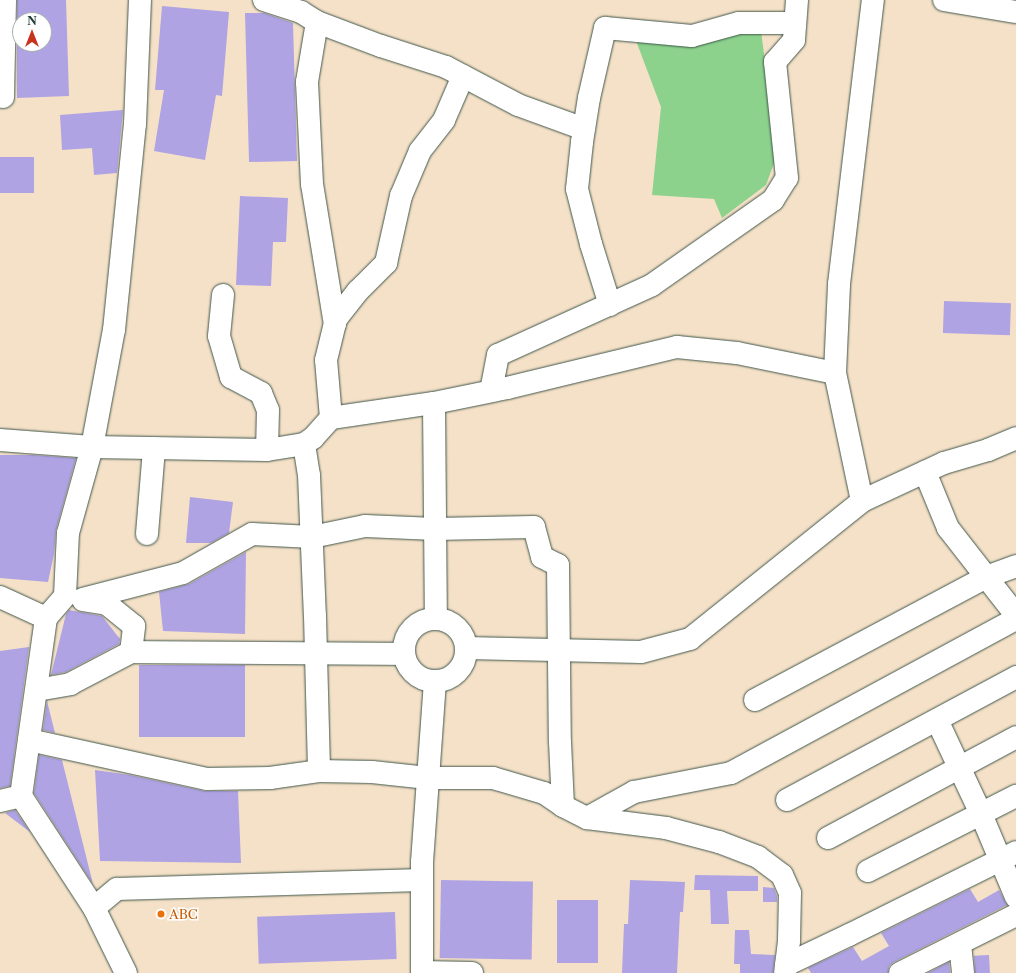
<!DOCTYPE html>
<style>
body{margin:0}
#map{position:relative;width:1016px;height:973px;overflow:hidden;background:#f5e1c8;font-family:"Libre Caslon Text",serif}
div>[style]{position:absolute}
.green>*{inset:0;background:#8cd28c}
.building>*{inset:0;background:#afa3e3;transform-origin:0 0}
.roads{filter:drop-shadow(0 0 1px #3f564a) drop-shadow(0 0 1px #3f564a)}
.minor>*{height:22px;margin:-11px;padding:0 11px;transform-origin:11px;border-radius:11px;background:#fff}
.minor>.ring{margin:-11px;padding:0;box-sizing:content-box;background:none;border:22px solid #fff;border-radius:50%}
.dots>*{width:11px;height:11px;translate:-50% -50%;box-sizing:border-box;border:2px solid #fff;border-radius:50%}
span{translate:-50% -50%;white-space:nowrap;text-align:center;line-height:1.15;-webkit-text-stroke:3px #fff;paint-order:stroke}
.food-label{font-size:13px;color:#c56008}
.left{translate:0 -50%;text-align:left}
.north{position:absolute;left:12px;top:12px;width:40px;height:40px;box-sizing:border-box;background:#fff;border:1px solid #a5b1ae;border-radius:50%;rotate:0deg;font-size:11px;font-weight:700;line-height:16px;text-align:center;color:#1f3d34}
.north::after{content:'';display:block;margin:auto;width:14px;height:18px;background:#c8321e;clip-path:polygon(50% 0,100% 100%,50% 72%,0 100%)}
</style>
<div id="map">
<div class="green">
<div style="clip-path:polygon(760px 23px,777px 155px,766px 185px,722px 218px,714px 199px,652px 195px,661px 107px,635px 38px)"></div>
</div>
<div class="building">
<div style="clip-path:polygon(17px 0,66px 0,69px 96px,17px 98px,17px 44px,44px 44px,44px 20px,17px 20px)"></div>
<div style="clip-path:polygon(162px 6px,229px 12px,222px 96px,216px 95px,205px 160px,154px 151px,164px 90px,155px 90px)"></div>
<div style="clip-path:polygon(245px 13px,264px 13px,293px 23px,297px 161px,249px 162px)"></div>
<div style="clip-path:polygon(123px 110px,117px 173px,94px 175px,92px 148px,62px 150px,60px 115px)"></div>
<div style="left:0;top:157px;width:34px;height:36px"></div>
<div style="clip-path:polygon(240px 196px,288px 198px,286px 242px,273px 242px,271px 286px,236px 285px)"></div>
<div style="left:944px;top:301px;width:67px;height:32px;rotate:2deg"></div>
<div style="clip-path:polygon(0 455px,33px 455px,76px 458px,56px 530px,54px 554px,48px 582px,0 578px)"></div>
<div style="clip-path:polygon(190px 497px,233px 502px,229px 533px,211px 543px,186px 543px)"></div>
<div style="clip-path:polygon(246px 552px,245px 634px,163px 631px,159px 592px,189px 584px)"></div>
<div style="clip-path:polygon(69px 610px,102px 616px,120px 639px,119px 644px,66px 672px,51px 675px,66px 614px)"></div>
<div style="clip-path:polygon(29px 647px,10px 786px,0 788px,0 651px)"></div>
<div style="left:139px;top:665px;width:106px;height:72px"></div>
<div style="clip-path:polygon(47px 701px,55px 733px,43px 730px)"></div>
<div style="clip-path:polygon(39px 755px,62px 760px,93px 884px,34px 793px)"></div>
<div style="clip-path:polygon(95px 770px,130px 775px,204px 791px,238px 791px,241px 863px,100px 861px)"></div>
<div style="clip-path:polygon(15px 810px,30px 832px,5px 813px)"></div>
<div style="clip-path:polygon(695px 875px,758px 876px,758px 891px,727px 891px,729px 924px,711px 924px,710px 890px,694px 890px)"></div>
<div style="left:441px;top:880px;width:92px;height:78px;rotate:1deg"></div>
<div style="clip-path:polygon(630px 880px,685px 882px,683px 912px,680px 912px,677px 973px,622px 973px,624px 924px,628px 924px)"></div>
<div style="clip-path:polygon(763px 887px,774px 888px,777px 896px,777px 902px,763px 902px)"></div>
<div style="clip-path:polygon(970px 889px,978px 902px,999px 890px,1007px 905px,894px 962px,889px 966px,888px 973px,811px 973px,808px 968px,853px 947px,862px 961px,889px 946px,881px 933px)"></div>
<div style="left:557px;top:900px;width:41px;height:63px"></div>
<div style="left:395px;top:912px;width:47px;height:138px;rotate:88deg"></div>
<div style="clip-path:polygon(735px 930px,749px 930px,751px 954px,775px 955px,773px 973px,740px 973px,740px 964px,734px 964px)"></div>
<div style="left:989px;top:955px;width:18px;height:15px;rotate:87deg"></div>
<div style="clip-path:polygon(949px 962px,950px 973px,928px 973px)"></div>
</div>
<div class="roads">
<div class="minor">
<div style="left:264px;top:0;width:39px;rotate:18deg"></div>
<div style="left:301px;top:12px;width:19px;rotate:32deg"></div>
<div style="left:317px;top:22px;width:68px;rotate:20.6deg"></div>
<div style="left:381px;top:46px;width:68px;rotate:17.9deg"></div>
<div style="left:446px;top:67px;width:81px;rotate:27.8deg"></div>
<div style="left:518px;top:105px;width:70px;rotate:20deg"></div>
<div style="left:944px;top:0;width:73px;rotate:9.5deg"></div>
<div style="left:317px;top:22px;width:61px;rotate:99.5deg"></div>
<div style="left:307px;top:82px;width:102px;rotate:87.2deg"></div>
<div style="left:312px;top:184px;width:142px;rotate:80.7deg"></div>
<div style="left:3px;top:97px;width:97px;rotate:-88.8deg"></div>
<div style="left:223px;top:295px;width:41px;rotate:95.6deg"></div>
<div style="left:219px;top:336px;width:43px;rotate:73.7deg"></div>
<div style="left:231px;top:377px;width:34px;rotate:28deg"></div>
<div style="left:261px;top:393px;width:18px;rotate:68deg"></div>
<div style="left:268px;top:410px;width:40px;rotate:91.4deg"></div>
<div style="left:610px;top:305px;width:64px;rotate:-107.3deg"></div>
<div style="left:591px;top:244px;width:57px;rotate:-104.3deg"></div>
<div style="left:577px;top:189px;width:47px;rotate:-83.9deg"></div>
<div style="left:582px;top:142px;width:45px;rotate:-81deg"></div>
<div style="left:589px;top:98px;width:72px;rotate:-77.1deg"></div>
<div style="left:605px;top:28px;width:87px;rotate:5.3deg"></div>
<div style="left:692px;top:36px;width:49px;rotate:-15.5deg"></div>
<div style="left:739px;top:23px;width:56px"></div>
<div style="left:491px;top:391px;width:37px;rotate:-79deg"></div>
<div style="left:498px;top:355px;width:169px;rotate:-24.4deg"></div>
<div style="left:652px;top:285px;width:148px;rotate:-35.1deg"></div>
<div style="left:773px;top:200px;width:26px;rotate:-58deg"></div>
<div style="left:787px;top:178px;width:117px;rotate:-95.9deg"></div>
<div style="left:775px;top:62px;width:29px;rotate:-49deg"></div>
<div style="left:794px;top:40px;width:40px;rotate:-85.7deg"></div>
<div style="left:434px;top:403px;width:216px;rotate:89.5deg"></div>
<div style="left:331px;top:418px;width:58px;rotate:-94.9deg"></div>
<div style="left:326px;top:360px;width:42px;rotate:-76.3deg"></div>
<div style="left:336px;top:319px;width:36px;rotate:-52deg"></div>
<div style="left:358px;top:291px;width:40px;rotate:-45deg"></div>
<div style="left:386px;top:263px;width:69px;rotate:-77.4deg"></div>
<div style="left:401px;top:196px;width:49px;rotate:-67.1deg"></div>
<div style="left:420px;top:151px;width:39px;rotate:-52deg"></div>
<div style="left:444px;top:120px;width:48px;rotate:-66.6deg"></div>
<div style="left:0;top:440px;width:92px;rotate:4.4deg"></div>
<div style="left:92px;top:447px;width:175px;rotate:1deg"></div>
<div style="left:267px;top:450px;width:37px;rotate:-9deg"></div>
<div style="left:304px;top:444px;width:11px;rotate:-34deg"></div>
<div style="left:313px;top:438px;width:27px;rotate:-48deg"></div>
<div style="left:331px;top:418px;width:104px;rotate:-8.3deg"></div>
<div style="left:434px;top:403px;width:75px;rotate:-11.6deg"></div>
<div style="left:507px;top:388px;width:175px;rotate:-13.6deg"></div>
<div style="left:677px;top:347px;width:60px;rotate:5.7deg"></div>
<div style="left:737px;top:353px;width:100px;rotate:11.5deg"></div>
<div style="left:304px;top:444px;width:31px;rotate:81deg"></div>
<div style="left:309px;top:475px;width:141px;rotate:87.6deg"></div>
<div style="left:315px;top:616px;width:155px;rotate:88.5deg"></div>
<div style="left:925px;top:472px;width:61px;rotate:67.7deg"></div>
<div style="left:948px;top:528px;width:110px;rotate:52deg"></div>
<div style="left:862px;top:501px;width:131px;rotate:-101.9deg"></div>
<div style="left:835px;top:373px;width:89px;rotate:-87.4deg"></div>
<div style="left:839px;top:284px;width:286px;rotate:-83.2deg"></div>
<div style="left:147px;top:534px;width:86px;rotate:-85.3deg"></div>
<div style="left:0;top:597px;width:51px;rotate:24.5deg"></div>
<div style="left:83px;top:599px;width:103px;rotate:-14.6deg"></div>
<div style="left:183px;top:573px;width:79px;rotate:-29.5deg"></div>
<div style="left:252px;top:534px;width:60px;rotate:2.9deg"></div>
<div style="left:312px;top:537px;width:54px;rotate:-11.7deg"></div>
<div style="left:365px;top:526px;width:70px;rotate:2.5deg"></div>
<div style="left:435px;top:529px;width:99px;rotate:-1.2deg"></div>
<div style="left:534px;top:527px;width:31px;rotate:75deg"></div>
<div style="left:542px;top:557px;width:18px;rotate:27deg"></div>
<div style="left:558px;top:565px;width:177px;rotate:89.4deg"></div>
<div style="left:560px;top:742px;width:64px;rotate:87.3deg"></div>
<div class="ring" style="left:404px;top:619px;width:40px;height:40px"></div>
<div style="left:466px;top:648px;width:175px;rotate:1.3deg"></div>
<div style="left:641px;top:652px;width:51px;rotate:-14.9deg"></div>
<div style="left:690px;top:639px;width:221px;rotate:-38.7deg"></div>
<div style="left:862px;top:501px;width:90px;rotate:-24.9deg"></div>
<div style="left:944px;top:463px;width:46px;rotate:-16.5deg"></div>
<div style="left:988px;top:450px;width:30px;rotate:-23deg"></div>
<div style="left:131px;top:652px;width:273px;rotate:0.4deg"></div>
<div style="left:435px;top:681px;width:181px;rotate:94.1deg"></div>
<div style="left:422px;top:862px;width:110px;rotate:90deg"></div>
<div style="left:422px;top:972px;width:50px;rotate:1.1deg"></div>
<div style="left:37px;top:690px;width:34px;rotate:-10deg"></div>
<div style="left:70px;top:684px;width:69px;rotate:-27.7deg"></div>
<div style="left:131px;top:652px;width:26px;rotate:-83deg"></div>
<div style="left:134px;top:626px;width:35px;rotate:-141deg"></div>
<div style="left:107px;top:604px;width:24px;rotate:-171deg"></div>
<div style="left:755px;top:700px;width:262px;rotate:-28deg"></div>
<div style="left:986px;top:577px;width:32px;rotate:-20deg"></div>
<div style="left:937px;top:720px;width:104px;rotate:64.9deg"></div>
<div style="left:981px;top:814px;width:90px;rotate:67.1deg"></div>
<div style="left:29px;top:740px;width:182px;rotate:12.4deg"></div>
<div style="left:207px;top:779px;width:63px;rotate:-0.9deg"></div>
<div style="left:270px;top:778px;width:49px;rotate:-8.1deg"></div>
<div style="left:319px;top:771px;width:53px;rotate:1.1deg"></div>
<div style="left:372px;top:772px;width:56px;rotate:6.1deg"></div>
<div style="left:428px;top:778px;width:65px"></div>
<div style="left:493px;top:778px;width:53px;rotate:16.4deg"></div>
<div style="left:544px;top:793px;width:23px;rotate:34deg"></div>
<div style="left:563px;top:806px;width:27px;rotate:27deg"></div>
<div style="left:587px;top:818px;width:80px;rotate:7.2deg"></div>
<div style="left:666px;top:828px;width:55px;rotate:14.8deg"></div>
<div style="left:719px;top:842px;width:42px;rotate:21deg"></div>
<div style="left:758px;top:857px;width:30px;rotate:37deg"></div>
<div style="left:782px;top:875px;width:20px;rotate:66deg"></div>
<div style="left:790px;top:893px;width:48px;rotate:91.2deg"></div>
<div style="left:789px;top:941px;width:32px;rotate:97deg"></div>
<div style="left:787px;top:800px;width:260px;rotate:-28.2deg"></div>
<div style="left:0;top:801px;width:22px;rotate:-13deg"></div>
<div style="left:587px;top:818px;width:54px;rotate:-29deg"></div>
<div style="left:634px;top:792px;width:99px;rotate:-11.1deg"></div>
<div style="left:731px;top:773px;width:324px;rotate:-28.4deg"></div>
<div style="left:828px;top:838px;width:213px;rotate:-28.2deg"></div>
<div style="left:868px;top:871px;width:166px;rotate:-26.9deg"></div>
<div style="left:94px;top:908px;width:30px;rotate:-40deg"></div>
<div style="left:117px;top:889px;width:305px;rotate:-1.7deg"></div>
<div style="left:960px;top:944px;width:29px;rotate:84deg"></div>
<div style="left:786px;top:965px;width:70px;rotate:-25.5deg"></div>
<div style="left:849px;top:935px;width:186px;rotate:-26.4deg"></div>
<div style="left:126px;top:973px;width:72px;rotate:-116.2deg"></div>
<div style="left:94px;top:908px;width:134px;rotate:-123.1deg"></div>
<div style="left:21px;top:796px;width:180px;rotate:-82deg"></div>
<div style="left:46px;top:618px;width:29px;rotate:-49deg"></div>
<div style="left:65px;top:596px;width:63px;rotate:-87.3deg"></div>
<div style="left:68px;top:533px;width:89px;rotate:-74.4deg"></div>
<div style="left:92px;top:447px;width:119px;rotate:-79.4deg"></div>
<div style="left:114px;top:330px;width:207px;rotate:-84.2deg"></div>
<div style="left:135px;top:124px;width:124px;rotate:-87.7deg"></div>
<div style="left:900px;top:973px;width:130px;rotate:-26.6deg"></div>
</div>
</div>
<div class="dots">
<div style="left:161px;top:914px;background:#e8710a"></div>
</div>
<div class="food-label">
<span class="left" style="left:169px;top:914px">ABC</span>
</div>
<div class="north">N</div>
</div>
